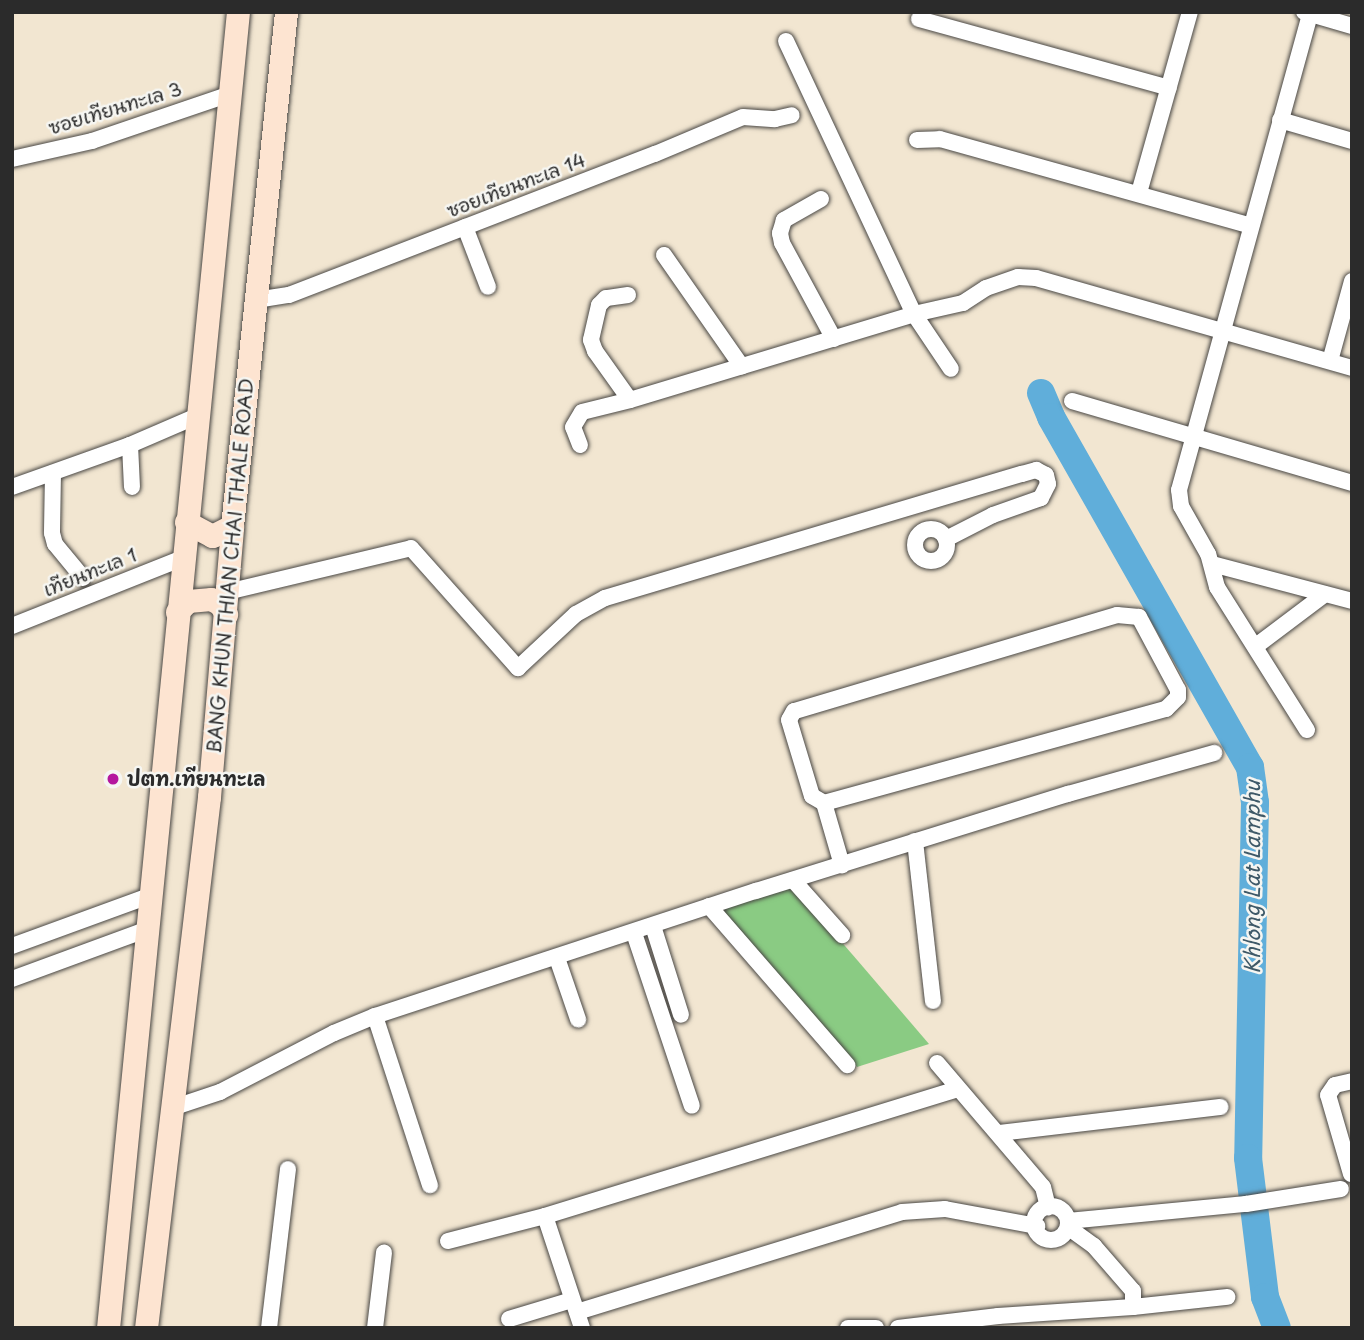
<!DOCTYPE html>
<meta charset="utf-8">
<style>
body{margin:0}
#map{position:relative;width:1364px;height:1340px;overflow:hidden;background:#f2e6d1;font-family:"Playpen Sans","Playpen Sans Thai",sans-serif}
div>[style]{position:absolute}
.green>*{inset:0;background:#8acb83}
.river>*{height:28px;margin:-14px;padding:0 14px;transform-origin:14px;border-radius:14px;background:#60aeda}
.roads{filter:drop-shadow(0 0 2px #494744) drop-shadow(0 0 2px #494744)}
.minor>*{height:16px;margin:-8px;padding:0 8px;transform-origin:8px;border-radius:8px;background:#fff}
.minor>.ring{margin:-8px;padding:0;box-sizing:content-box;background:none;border:16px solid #fff;border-radius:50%}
.secondary>*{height:23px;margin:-11.5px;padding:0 11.5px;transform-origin:11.5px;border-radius:11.5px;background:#fde4d1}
.dots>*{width:19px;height:19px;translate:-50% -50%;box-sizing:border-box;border:4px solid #f6f6f2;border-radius:50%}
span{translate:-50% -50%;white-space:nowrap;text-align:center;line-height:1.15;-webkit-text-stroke:5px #f6f6f2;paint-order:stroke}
.street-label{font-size:19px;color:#2b2b2b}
.poi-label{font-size:19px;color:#2b2b2b;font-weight:700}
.left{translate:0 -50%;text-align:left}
.water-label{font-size:21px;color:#3e5968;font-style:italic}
.frame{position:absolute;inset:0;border:14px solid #2b2b2b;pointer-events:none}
</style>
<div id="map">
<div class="green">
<div style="clip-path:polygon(793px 886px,858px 961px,929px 1044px,857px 1067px,722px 909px)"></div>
</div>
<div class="river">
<div style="left:1041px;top:393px;width:26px;rotate:67deg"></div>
<div style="left:1051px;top:417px;width:403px;rotate:60.4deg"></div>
<div style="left:1250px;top:767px;width:36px;rotate:82deg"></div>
<div style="left:1255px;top:803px;width:355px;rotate:91.1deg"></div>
<div style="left:1248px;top:1158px;width:140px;rotate:83deg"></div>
<div style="left:1265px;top:1297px;width:33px;rotate:69deg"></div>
</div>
<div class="roads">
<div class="minor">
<div style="left:1304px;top:12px;width:50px;rotate:16.3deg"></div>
<div style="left:919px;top:19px;width:259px;rotate:15.4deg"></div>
<div style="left:786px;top:41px;width:302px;rotate:64.9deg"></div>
<div style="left:914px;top:314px;width:66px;rotate:56.1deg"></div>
<div style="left:1280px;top:120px;width:75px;rotate:16.3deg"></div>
<div style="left:917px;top:140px;width:23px;rotate:-2deg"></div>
<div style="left:940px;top:139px;width:323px;rotate:15.6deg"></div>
<div style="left:12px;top:159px;width:82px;rotate:-12.7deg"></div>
<div style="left:92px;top:141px;width:146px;rotate:-18.8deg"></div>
<div style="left:1139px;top:193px;width:188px;rotate:-74.3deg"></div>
<div style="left:821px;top:199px;width:43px;rotate:150.4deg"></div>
<div style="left:784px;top:220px;width:14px;rotate:107deg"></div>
<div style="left:780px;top:233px;width:10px;rotate:79deg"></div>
<div style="left:782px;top:243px;width:109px;rotate:61.6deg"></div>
<div style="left:465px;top:227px;width:64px;rotate:69deg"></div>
<div style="left:664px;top:255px;width:136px;rotate:55.1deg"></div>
<div style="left:628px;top:295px;width:22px;rotate:172deg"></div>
<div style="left:606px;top:298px;width:10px;rotate:135deg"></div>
<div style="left:599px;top:305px;width:36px;rotate:103deg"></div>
<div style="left:591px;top:340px;width:12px;rotate:70deg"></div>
<div style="left:595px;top:351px;width:60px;rotate:54.5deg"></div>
<div style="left:630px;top:400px;width:297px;rotate:-16.8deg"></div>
<div style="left:914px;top:314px;width:50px;rotate:-12.7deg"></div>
<div style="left:963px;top:303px;width:27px;rotate:-33deg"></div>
<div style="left:986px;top:288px;width:34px;rotate:-19deg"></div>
<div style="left:1018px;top:277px;width:18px;rotate:3deg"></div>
<div style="left:1036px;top:278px;width:329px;rotate:15.9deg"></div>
<div style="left:256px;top:300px;width:33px;rotate:-9deg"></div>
<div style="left:289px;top:295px;width:392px;rotate:-21.1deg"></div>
<div style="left:655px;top:154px;width:95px;rotate:-22.8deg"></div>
<div style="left:743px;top:117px;width:32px;rotate:4deg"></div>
<div style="left:775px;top:119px;width:17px;rotate:-13deg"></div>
<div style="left:1330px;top:361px;width:83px;rotate:-74.6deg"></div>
<div style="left:1072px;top:401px;width:292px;rotate:16.3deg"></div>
<div style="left:130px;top:445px;width:42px;rotate:87.3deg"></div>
<div style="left:580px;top:445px;width:19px;rotate:-111deg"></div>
<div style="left:573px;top:427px;width:17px;rotate:-59deg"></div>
<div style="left:582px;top:412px;width:49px;rotate:-14deg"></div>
<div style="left:53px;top:473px;width:60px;rotate:91deg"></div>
<div style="left:52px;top:533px;width:11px;rotate:75deg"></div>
<div style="left:55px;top:544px;width:44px;rotate:50.5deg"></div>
<div style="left:12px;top:487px;width:125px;rotate:-19.6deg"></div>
<div style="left:130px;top:445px;width:73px;rotate:-23.4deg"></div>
<div class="ring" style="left:915px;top:529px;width:16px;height:16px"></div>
<div style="left:1212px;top:564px;width:145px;rotate:14.8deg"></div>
<div style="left:227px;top:592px;width:189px;rotate:-13.4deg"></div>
<div style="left:411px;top:548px;width:161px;rotate:48.3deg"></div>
<div style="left:518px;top:668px;width:79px;rotate:-43deg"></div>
<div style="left:576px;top:614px;width:33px;rotate:-29deg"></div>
<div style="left:605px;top:598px;width:435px;rotate:-16.6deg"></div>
<div style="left:1022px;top:474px;width:15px;rotate:-16deg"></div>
<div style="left:1036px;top:470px;width:11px;rotate:27deg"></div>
<div style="left:1046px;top:475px;width:9px;rotate:77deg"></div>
<div style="left:1048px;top:484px;width:16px;rotate:117deg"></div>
<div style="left:1041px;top:498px;width:51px;rotate:160.5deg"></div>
<div style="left:993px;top:515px;width:53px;rotate:152.9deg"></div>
<div style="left:12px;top:626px;width:184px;rotate:-21.7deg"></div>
<div style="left:1256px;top:646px;width:86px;rotate:-37deg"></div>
<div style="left:1307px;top:730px;width:169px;rotate:-122.2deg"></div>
<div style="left:1217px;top:587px;width:34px;rotate:-105deg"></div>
<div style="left:1208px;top:554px;width:55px;rotate:-119.4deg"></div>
<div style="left:1181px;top:506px;width:16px;rotate:-97deg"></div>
<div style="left:1179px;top:490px;width:496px;rotate:-74.6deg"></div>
<div style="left:824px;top:803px;width:355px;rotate:-15.4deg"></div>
<div style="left:1166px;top:709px;width:17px;rotate:-45deg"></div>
<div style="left:1178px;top:697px;width:7px;rotate:-90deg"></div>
<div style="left:1178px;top:690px;width:83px;rotate:-118.1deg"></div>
<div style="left:1139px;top:617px;width:22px;rotate:-175deg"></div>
<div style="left:1117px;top:615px;width:337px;rotate:163.4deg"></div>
<div style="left:794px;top:711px;width:10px;rotate:119deg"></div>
<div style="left:789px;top:720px;width:79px;rotate:73.2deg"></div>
<div style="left:812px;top:796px;width:14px;rotate:30deg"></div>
<div style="left:824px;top:803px;width:65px;rotate:73.8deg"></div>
<div style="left:915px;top:841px;width:161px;rotate:83.6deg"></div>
<div style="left:793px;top:880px;width:74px;rotate:48.3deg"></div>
<div style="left:709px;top:906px;width:211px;rotate:49deg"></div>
<div style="left:653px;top:926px;width:93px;rotate:72.5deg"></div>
<div style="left:634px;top:933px;width:182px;rotate:71.5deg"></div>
<div style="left:12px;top:946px;width:148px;rotate:-20.1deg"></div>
<div style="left:557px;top:958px;width:65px;rotate:71deg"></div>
<div style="left:12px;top:979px;width:145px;rotate:-20.2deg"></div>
<div style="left:375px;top:1016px;width:178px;rotate:72deg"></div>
<div style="left:937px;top:1063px;width:163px;rotate:49.5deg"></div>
<div style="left:1043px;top:1187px;width:21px;rotate:76deg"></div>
<div style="left:172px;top:1108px;width:51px;rotate:-18.4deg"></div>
<div style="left:220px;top:1092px;width:128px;rotate:-27.4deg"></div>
<div style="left:334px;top:1033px;width:44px;rotate:-22.5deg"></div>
<div style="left:375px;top:1016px;width:401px;rotate:-18.2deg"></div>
<div style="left:756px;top:891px;width:327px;rotate:-17.3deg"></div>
<div style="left:1068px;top:794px;width:152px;rotate:-15.7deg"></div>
<div style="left:999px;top:1133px;width:223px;rotate:-6.7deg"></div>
<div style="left:1351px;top:1174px;width:82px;rotate:-106.2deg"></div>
<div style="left:1328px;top:1095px;width:12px;rotate:-55deg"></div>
<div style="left:1335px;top:1085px;width:17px;rotate:-13deg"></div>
<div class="ring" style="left:1034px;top:1206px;width:18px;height:18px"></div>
<div style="left:545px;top:1216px;width:118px;rotate:71.7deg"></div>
<div style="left:1068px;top:1221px;width:179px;rotate:-5.5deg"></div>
<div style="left:1246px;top:1204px;width:96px;rotate:-9deg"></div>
<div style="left:448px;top:1241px;width:100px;rotate:-14.5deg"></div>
<div style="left:545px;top:1216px;width:431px;rotate:-17.1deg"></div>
<div style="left:1133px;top:1307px;width:95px;rotate:-6.1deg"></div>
<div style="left:577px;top:1312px;width:340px;rotate:-17.1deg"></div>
<div style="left:902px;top:1212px;width:43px;rotate:-4deg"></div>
<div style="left:945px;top:1209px;width:94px;rotate:10.5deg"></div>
<div style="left:509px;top:1319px;width:66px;rotate:-16.8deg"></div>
<div style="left:269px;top:1328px;width:160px;rotate:-83.2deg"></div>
<div style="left:375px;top:1328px;width:76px;rotate:-83.2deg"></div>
<div style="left:848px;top:1328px;width:28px"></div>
<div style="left:898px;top:1328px;width:101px;rotate:-6.8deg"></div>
<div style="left:998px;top:1316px;width:135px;rotate:-3.8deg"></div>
<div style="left:1133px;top:1307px;width:16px;rotate:-90deg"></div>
<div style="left:1133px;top:1291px;width:60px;rotate:-130.9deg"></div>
<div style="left:1094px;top:1246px;width:32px;rotate:-144deg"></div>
</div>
<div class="secondary">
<div style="left:186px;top:522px;width:30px;rotate:28deg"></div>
<div style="left:212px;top:536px;width:22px;rotate:-27deg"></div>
<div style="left:177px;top:612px;width:16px;rotate:-45deg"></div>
<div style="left:188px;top:601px;width:23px;rotate:-5deg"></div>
<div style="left:211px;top:599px;width:10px;rotate:29deg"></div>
<div style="left:220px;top:604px;width:12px;rotate:59deg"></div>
<div style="left:108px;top:1328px;width:1322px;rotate:-84.36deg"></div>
<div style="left:146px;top:1328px;width:535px;rotate:-83.23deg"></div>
<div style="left:209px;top:797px;width:272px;rotate:-85.1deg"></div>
<div style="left:232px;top:526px;width:517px;rotate:-84deg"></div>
</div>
</div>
<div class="dots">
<div style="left:113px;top:779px;background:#b5179e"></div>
</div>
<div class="street-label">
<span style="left:115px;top:108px;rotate:-17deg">ซอยเทียนทะเล 3</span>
<span style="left:516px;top:185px;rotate:-21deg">ซอยเทียนทะเล 14</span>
<span style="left:230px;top:566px;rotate:-85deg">BANG KHUN THIAN CHAI THALE ROAD</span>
<span style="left:90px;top:572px;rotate:-22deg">เทียนทะเล 1</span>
</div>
<div class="poi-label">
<span class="left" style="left:127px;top:779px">ปตท.เทียนทะเล</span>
</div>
<div class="water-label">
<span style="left:1251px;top:877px;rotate:-90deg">Khlong Lat Lamphu</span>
</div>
<div class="frame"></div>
</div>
